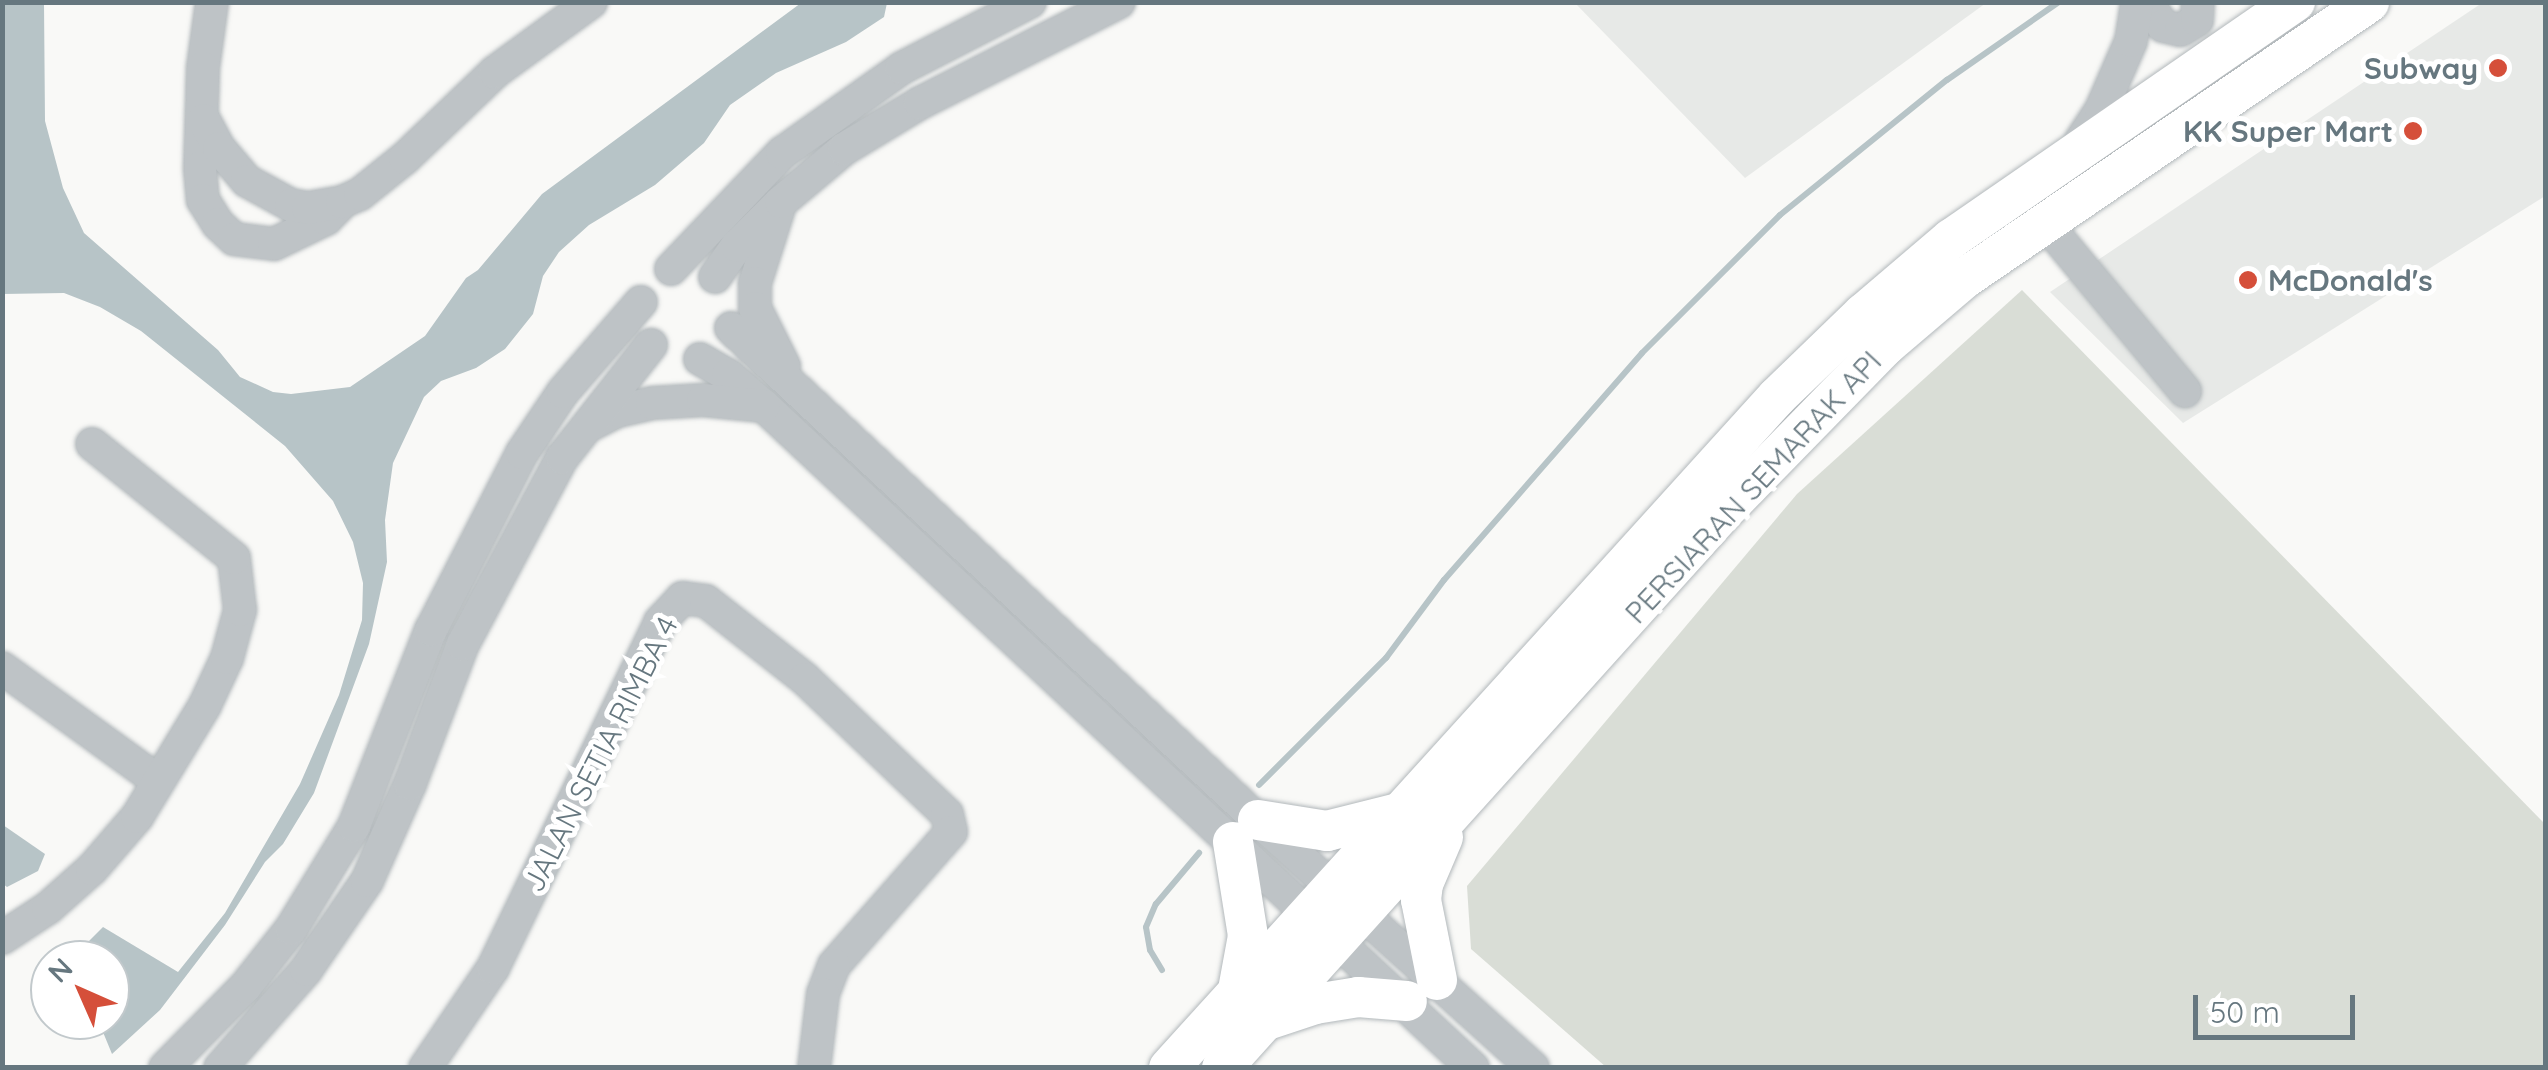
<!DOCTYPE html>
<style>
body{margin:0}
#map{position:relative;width:2548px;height:1070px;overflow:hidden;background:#f9f9f7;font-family:Quicksand,sans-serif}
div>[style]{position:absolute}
.built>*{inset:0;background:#e7e9e7}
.green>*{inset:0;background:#d9ddd6}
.water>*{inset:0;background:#b7c4c7}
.stream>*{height:6px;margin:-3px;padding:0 3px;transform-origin:3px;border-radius:3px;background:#b7c4c7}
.roads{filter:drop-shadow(0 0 2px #b2b8bb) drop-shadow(0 0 2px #b2b8bb)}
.minor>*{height:32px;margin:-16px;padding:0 16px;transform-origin:16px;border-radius:16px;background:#bec3c6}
.major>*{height:40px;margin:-20px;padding:0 20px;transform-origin:20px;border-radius:20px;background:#fff}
.dots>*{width:28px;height:28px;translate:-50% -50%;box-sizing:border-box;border:5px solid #fff;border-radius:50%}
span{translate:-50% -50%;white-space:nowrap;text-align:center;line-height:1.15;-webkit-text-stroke:10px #fff;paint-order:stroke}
.poi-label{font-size:30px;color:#66777f;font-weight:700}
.right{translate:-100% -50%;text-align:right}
.left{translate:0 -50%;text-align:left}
.street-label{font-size:30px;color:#66777f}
.frame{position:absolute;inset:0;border:5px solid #66777f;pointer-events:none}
.north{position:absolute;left:30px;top:940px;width:100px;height:100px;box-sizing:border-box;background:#fff;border:2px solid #c2c9cc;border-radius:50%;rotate:315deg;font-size:28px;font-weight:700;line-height:40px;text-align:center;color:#66777f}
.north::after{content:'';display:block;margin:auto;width:35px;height:45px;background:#d54f3a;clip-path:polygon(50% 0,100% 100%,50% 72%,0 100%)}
.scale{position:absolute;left:2193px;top:995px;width:162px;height:45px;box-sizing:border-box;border:5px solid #66777f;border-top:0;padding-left:12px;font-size:30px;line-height:35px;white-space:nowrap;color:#66777f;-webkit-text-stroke:8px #fff;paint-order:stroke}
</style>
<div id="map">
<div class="built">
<div style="clip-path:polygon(1575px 3px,1986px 3px,1745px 178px)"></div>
<div style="clip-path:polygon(2482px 3px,2545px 3px,2545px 196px,2183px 423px,2050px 292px)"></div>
</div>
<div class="green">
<div style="clip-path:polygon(2022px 290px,2545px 824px,2545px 1067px,1606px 1067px,1471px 949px,1467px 886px,1797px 494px)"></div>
</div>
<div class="water">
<div style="clip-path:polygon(3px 2px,44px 3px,45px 121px,63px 188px,84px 233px,218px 350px,240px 377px,273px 392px,291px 394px,350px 387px,425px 336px,466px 278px,478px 270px,542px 194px,801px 3px,887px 3px,884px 17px,846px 42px,776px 73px,730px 105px,704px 143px,655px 185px,589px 225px,559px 252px,543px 276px,533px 314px,505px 349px,476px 368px,441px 381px,424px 397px,393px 463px,385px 520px,387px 562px,369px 644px,314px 793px,283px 844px,265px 862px,225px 925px,160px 1010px,112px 1054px,98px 1020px,110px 1020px,110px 960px,70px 960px,103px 927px,178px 972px,225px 913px,300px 784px,339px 695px,362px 620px,363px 583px,353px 542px,333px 501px,285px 446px,141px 331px,100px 307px,64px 293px,3px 294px)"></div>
<div style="clip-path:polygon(3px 825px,45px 854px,38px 871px,7px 887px,3px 884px)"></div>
</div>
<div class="stream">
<div style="left:1259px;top:785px;width:180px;rotate:-45deg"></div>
<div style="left:1386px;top:658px;width:97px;rotate:-53.4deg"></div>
<div style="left:1444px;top:580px;width:301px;rotate:-48.9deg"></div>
<div style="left:1642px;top:353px;width:195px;rotate:-45deg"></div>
<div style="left:1780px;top:215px;width:215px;rotate:-39deg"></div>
<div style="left:1947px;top:80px;width:136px;rotate:-34.9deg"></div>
<div style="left:1162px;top:970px;width:23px;rotate:-121deg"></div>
<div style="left:1150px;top:950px;width:23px;rotate:-100deg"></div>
<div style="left:1146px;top:927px;width:25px;rotate:-67deg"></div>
<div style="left:1156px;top:904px;width:67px;rotate:-49.9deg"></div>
</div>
<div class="roads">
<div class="minor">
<div style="left:212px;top:2px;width:67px;rotate:97.8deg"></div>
<div style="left:203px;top:68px;width:100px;rotate:91.7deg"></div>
<div style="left:200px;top:168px;width:32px;rotate:85deg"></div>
<div style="left:203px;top:200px;width:28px;rotate:58deg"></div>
<div style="left:218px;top:224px;width:22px;rotate:43deg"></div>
<div style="left:234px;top:239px;width:40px;rotate:7.1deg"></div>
<div style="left:274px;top:244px;width:58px;rotate:-25.7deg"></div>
<div style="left:326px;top:219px;width:18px;rotate:-45deg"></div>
<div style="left:2147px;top:2px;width:29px;rotate:56deg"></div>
<div style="left:2163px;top:26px;width:18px;rotate:13deg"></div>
<div style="left:2181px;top:30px;width:19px;rotate:-32deg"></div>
<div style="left:2197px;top:20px;width:18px;rotate:-87deg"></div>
<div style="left:204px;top:120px;width:32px;rotate:62deg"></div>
<div style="left:219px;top:148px;width:43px;rotate:49.7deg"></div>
<div style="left:247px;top:181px;width:50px;rotate:28.6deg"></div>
<div style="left:291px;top:205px;width:17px;rotate:10deg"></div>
<div style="left:308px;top:208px;width:35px;rotate:-10deg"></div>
<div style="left:342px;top:202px;width:20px;rotate:-24deg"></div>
<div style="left:360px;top:194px;width:58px;rotate:-38.7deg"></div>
<div style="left:405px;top:158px;width:124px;rotate:-43.7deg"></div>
<div style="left:495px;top:72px;width:119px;rotate:-36.1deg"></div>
<div style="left:2076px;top:148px;width:45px;rotate:-56.7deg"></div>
<div style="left:2101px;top:110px;width:75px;rotate:-66.5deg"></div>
<div style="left:2131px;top:41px;width:39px;rotate:-81deg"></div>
<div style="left:778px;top:211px;width:76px;rotate:107.7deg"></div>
<div style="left:755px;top:283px;width:25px;rotate:90deg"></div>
<div style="left:755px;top:308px;width:65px;rotate:63.4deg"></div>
<div style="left:2047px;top:225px;width:216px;rotate:50.3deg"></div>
<div style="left:671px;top:269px;width:161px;rotate:-46.3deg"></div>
<div style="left:782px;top:153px;width:147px;rotate:-35.3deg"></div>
<div style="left:902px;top:68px;width:144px;rotate:-27.3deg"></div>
<div style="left:715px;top:277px;width:38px;rotate:-55deg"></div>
<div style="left:737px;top:246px;width:62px;rotate:-45deg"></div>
<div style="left:781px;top:202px;width:82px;rotate:-40.1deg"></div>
<div style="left:844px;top:149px;width:89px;rotate:-31.2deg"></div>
<div style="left:920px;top:103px;width:223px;rotate:-26.9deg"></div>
<div style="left:731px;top:328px;width:721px;rotate:43.03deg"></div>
<div style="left:1258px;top:820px;width:370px;rotate:42deg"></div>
<div style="left:700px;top:359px;width:32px;rotate:30deg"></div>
<div style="left:728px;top:375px;width:48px;rotate:40.7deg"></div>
<div style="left:764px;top:406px;width:970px;rotate:43.04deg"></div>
<div style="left:588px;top:426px;width:34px;rotate:-27deg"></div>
<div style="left:618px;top:411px;width:35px;rotate:-13deg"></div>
<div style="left:652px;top:403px;width:51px;rotate:-3.4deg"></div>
<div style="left:703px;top:400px;width:61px;rotate:5.6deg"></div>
<div style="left:2px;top:668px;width:193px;rotate:35.9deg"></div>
<div style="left:2px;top:938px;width:55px;rotate:-33.1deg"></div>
<div style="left:48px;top:908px;width:59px;rotate:-41.6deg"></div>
<div style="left:92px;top:869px;width:69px;rotate:-49.1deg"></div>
<div style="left:137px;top:817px;width:131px;rotate:-58.7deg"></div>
<div style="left:205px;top:705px;width:52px;rotate:-64.9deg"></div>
<div style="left:227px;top:658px;width:50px;rotate:-74.8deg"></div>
<div style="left:240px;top:610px;width:52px;rotate:-96.6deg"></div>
<div style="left:234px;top:558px;width:182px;rotate:-141.2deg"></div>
<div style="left:165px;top:1068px;width:114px;rotate:-45.4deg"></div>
<div style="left:245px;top:987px;width:74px;rotate:-51.6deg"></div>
<div style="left:291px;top:929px;width:121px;rotate:-58.5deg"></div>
<div style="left:354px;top:826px;width:211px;rotate:-68.6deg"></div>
<div style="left:431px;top:630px;width:199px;rotate:-62.8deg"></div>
<div style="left:522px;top:453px;width:73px;rotate:-56.1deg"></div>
<div style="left:563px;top:392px;width:119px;rotate:-49.1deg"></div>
<div style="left:220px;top:1068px;width:130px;rotate:-48.7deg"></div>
<div style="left:306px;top:970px;width:108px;rotate:-55.6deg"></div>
<div style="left:367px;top:881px;width:106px;rotate:-66.1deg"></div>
<div style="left:410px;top:784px;width:150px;rotate:-69.3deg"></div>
<div style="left:463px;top:644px;width:211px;rotate:-62deg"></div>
<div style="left:562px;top:458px;width:144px;rotate:-51.8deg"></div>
<div style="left:425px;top:1068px;width:121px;rotate:-55.8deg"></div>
<div style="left:493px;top:968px;width:384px;rotate:-64.2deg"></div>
<div style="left:660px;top:622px;width:33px;rotate:-47deg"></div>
<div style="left:682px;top:598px;width:24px;rotate:7deg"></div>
<div style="left:706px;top:601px;width:126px;rotate:38.2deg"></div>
<div style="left:805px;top:679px;width:196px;rotate:43.6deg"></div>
<div style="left:947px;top:814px;width:18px;rotate:77deg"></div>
<div style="left:951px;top:832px;width:177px;rotate:131.3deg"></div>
<div style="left:834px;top:965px;width:31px;rotate:111deg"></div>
<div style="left:823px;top:994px;width:75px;rotate:96.9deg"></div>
</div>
<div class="major">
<div style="left:1258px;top:820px;width:70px;rotate:9.1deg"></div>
<div style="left:1327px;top:831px;width:73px;rotate:-14.2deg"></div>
<div style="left:1233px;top:842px;width:95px;rotate:80.9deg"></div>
<div style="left:1248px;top:936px;width:55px;rotate:100.5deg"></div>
<div style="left:1437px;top:980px;width:82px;rotate:-101.3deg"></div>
<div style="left:1421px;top:900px;width:16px;rotate:-83deg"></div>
<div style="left:1423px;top:884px;width:51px;rotate:-66.9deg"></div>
<div style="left:1264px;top:1021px;width:54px;rotate:-18.4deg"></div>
<div style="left:1315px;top:1004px;width:44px;rotate:-9.2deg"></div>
<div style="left:1358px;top:997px;width:49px;rotate:4.7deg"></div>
<div style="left:1169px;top:1068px;width:905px;rotate:-47.82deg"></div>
<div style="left:1777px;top:397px;width:120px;rotate:-44deg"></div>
<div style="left:1863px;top:314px;width:116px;rotate:-40.4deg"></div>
<div style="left:1951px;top:239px;width:418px;rotate:-34.6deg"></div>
<div style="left:1222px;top:1068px;width:747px;rotate:-47.98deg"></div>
<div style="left:1722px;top:513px;width:233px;rotate:-45.7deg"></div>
<div style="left:1885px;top:346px;width:105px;rotate:-40.4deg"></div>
<div style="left:1965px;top:278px;width:489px;rotate:-34.3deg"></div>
</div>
</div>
<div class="dots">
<div style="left:2498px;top:68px;background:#d54f3a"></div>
<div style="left:2413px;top:131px;background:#d54f3a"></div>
<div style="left:2248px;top:280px;background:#d54f3a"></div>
</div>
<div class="poi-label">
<span class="right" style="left:2478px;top:68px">Subway</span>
<span class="right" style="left:2393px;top:131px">KK Super Mart</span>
<span class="left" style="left:2268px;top:280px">McDonald's</span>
</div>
<div class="street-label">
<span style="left:1753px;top:487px;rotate:-47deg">PERSIARAN SEMARAK API</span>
<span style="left:600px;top:754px;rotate:-63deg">JALAN SETIA RIMBA 4</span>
</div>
<div class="frame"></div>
<div class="north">N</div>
<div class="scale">50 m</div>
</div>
